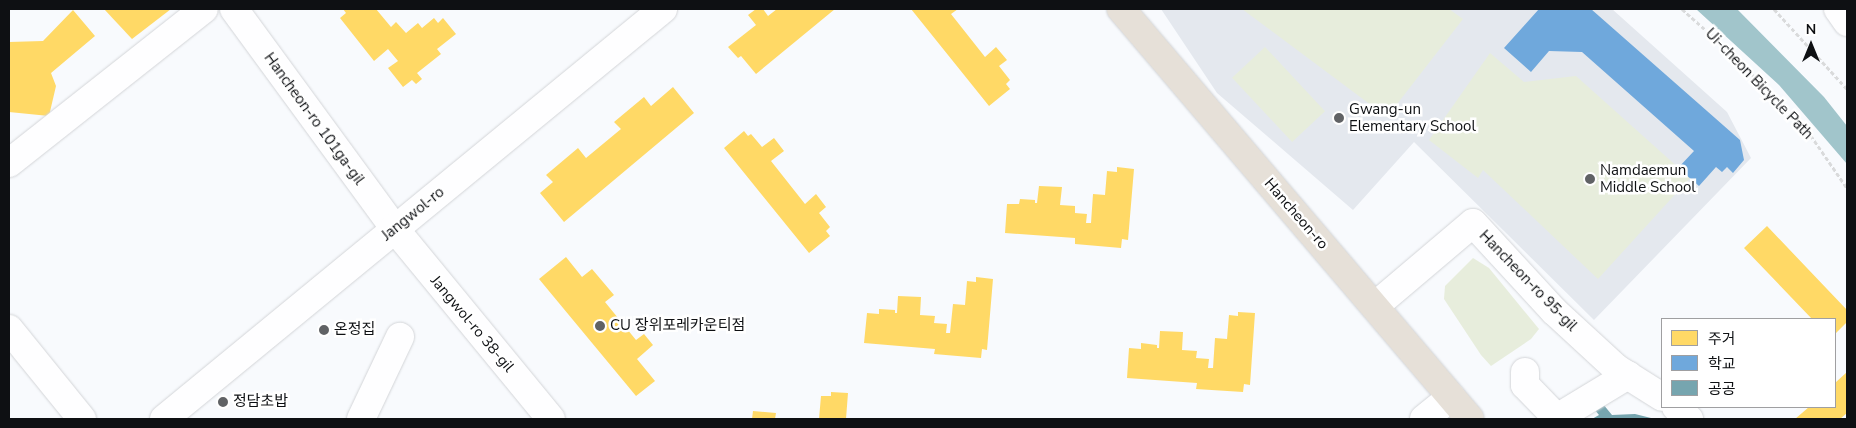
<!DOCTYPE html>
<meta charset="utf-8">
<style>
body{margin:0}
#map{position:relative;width:1856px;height:428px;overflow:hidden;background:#f8fafd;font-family:"Nunito Sans","Noto Sans KR",sans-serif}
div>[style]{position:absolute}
.built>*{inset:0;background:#e4e8ee}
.green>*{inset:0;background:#e7eddc;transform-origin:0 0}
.water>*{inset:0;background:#a1c5cb}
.homes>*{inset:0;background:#ffd966}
.schools>*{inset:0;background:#6fa8dc}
.public>*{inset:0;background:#76a5af}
.path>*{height:3px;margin-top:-1.5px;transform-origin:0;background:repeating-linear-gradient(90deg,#d9dadb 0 4px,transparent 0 6.5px)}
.roads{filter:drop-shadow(0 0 1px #d3d5d8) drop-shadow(0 0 1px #d3d5d8)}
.minor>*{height:28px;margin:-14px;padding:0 14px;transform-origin:14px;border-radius:14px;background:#fefeff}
.major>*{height:28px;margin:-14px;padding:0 14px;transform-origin:14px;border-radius:14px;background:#e6e0d8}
.dots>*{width:14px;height:14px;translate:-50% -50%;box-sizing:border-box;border:2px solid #fff;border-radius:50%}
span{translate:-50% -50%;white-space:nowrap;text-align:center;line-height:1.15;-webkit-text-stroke:5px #fff;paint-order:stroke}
.street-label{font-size:15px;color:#0e1013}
.poi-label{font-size:15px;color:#0e1013}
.left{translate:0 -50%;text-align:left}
.frame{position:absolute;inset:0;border:10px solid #0e1013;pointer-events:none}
.legend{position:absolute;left:1661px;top:318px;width:175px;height:90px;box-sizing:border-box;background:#fff;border:1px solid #9f9fa1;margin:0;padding:6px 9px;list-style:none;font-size:15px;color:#0e1013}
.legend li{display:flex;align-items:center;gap:10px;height:25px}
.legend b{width:25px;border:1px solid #9f9fa1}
.north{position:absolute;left:1786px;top:20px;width:50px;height:50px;-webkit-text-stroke:4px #fff;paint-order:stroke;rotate:0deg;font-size:14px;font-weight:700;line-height:20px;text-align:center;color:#0e1013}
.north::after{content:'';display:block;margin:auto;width:18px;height:22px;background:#0e1013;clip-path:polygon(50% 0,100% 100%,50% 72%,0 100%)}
</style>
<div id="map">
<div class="built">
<div style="clip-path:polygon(1161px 9px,1612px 9px,1727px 112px,1751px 158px,1594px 320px,1414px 142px,1353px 210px,1217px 93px)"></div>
</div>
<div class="green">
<div style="clip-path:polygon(1242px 9px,1449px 9px,1463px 19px,1387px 117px)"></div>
<div style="left:1265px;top:47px;width:88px;height:45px;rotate:47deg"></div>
<div style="clip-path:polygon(1490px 53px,1524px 82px,1576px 76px,1690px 178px,1598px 279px,1483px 170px,1478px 178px,1429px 140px)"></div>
<div style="clip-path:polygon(1473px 258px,1489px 268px,1539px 329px,1531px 339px,1491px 366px,1481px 355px,1444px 299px,1445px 286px)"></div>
</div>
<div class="water">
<div style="clip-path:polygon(1696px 9px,1737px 9px,1824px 97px,1847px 126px,1847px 164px,1779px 85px)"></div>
</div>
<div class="homes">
<div style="clip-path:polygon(104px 9px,171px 9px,132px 39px)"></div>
<div style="clip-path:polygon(343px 9px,376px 9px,391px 27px,396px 22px,406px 33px,418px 23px,422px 28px,434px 18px,438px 23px,443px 18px,456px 34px,437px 49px,441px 54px,417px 73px,422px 79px,416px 84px,412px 80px,403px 87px,388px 68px,398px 61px,388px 49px,374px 61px,340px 18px,346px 13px)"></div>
<div style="clip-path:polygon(756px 9px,763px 9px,768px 16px,777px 9px,835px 9px,756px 74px,741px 56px,738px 58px,728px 47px,756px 25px,748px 15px)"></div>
<div style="clip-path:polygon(911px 9px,958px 9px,951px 14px,985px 57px,996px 47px,1007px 60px,999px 66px,1010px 80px,1006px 84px,1010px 89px,989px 106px)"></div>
<div style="clip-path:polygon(73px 10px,95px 36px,51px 73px,56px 86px,49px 116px,9px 112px,9px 42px,43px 41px)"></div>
<div style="clip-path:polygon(673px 87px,694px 113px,564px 222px,540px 193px,553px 182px,546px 175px,578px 148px,586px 158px,621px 129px,614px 122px,644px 97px,651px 106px)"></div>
<div style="clip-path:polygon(744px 131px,748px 136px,751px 134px,762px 147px,774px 138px,784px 151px,771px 161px,805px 204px,816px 194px,826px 207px,819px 213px,830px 227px,826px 231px,830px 236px,809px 253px,724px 148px)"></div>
<div style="clip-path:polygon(1117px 167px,1134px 169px,1128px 240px,1122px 239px,1121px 248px,1075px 244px,1075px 238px,1005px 233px,1007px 204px,1019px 204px,1020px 199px,1035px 200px,1035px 203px,1037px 203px,1039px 186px,1062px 187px,1060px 205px,1075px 206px,1075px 213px,1087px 214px,1086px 223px,1091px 223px,1093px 194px,1105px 195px,1107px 171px,1117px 172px)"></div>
<div style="clip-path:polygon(1767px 226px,1847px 310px,1847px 322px,1835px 334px,1835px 319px,1812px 319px,1744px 248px)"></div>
<div style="clip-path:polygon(566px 257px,582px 277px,592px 269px,614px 295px,605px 302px,636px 340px,644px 334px,653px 345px,637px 359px,655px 381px,636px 396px,539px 279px)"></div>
<div style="clip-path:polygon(976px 277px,993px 279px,987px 350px,982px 349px,981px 358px,934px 354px,935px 349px,864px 343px,867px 313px,879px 314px,879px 309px,895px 310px,895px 313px,897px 313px,898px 296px,921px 297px,920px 315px,935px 316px,934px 323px,947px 324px,946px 333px,950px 333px,953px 304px,965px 305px,967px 281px,976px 282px)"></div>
<div style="clip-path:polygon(1238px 312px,1255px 313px,1250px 385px,1244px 384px,1243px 392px,1196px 389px,1197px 383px,1127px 378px,1129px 348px,1141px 349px,1141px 343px,1157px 345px,1157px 348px,1159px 348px,1160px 331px,1183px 332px,1182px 350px,1197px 351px,1196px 358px,1209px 359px,1208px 368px,1213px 368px,1215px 338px,1227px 339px,1229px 315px,1238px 316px)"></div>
<div style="clip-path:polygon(1847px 372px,1847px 413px,1840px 419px,1795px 419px,1809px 407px,1835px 407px,1835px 383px)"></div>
<div style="clip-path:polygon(831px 392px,848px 393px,846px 419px,819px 419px,821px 396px,831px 396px)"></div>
<div style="clip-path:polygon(753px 411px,776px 413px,775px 419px,752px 419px)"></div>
</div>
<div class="schools">
<div style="clip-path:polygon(1539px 9px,1591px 9px,1740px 140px,1744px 160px,1733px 173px,1727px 167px,1722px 172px,1716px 167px,1699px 186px,1678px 168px,1694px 151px,1582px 52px,1549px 51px,1531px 72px,1504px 48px)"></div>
</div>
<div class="public">
<div style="clip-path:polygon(1598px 398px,1612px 415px,1635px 414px,1655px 419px,1592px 419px,1599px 415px,1590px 404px)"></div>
</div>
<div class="path">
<div style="left:1682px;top:9px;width:57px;rotate:41.5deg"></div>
<div style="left:1725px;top:47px;width:117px;rotate:45.3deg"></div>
<div style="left:1807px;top:130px;width:70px;rotate:55.4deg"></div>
<div style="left:1774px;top:9px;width:108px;rotate:47.6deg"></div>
</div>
<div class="roads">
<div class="minor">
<div style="left:234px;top:9px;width:271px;rotate:53.8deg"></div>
<div style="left:394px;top:228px;width:247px;rotate:50.6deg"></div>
<div style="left:1838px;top:9px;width:16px;rotate:55deg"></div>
<div style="left:9px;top:163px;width:248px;rotate:-38.3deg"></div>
<div style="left:1375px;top:306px;width:128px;rotate:-40.3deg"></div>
<div style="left:1473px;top:223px;width:120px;rotate:47.4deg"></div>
<div style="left:1554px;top:311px;width:84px;rotate:42.6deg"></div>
<div style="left:1616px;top:368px;width:54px;rotate:32.2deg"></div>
<div style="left:9px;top:329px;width:116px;rotate:51deg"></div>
<div style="left:1525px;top:372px;width:13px;rotate:90deg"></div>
<div style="left:1525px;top:385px;width:46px;rotate:45.9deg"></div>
<div style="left:1557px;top:418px;width:83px;rotate:-31.2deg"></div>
<div style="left:1676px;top:407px;width:18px;rotate:43deg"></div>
<div style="left:164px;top:419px;width:646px;rotate:-39.41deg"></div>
<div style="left:361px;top:419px;width:91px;rotate:-64.6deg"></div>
<div style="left:1424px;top:419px;width:35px;rotate:-39deg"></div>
</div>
<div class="major">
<div style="left:1121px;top:9px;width:538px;rotate:49.59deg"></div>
</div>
</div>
<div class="dots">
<div style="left:1339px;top:118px;background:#606265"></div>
<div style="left:1590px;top:179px;background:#606265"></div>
<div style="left:600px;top:326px;background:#606265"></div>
<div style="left:324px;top:330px;background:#606265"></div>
<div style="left:223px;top:402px;background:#606265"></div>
</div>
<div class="street-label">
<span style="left:1759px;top:84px;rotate:46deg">Ui-cheon Bicycle Path</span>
<span style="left:314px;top:119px;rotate:54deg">Hancheon-ro 101ga-gil</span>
<span style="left:413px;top:214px;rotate:-39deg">Jangwol-ro</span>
<span style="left:1296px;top:214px;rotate:49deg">Hancheon-ro</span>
<span style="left:1528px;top:281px;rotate:46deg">Hancheon-ro 95-gil</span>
<span style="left:472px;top:324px;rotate:50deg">Jangwol-ro 38-gil</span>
</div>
<div class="poi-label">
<span class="left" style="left:1349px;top:118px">Gwang-un<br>Elementary School</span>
<span class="left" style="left:1600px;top:179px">Namdaemun<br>Middle School</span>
<span class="left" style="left:610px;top:326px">CU 장위포레카운티점</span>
<span class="left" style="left:334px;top:330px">온정집</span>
<span class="left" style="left:233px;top:402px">정담초밥</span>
</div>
<div class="frame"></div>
<ul class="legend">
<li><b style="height:14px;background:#ffd966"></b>주거</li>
<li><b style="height:14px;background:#6fa8dc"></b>학교</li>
<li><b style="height:14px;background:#76a5af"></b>공공</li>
</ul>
<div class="north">N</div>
</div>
